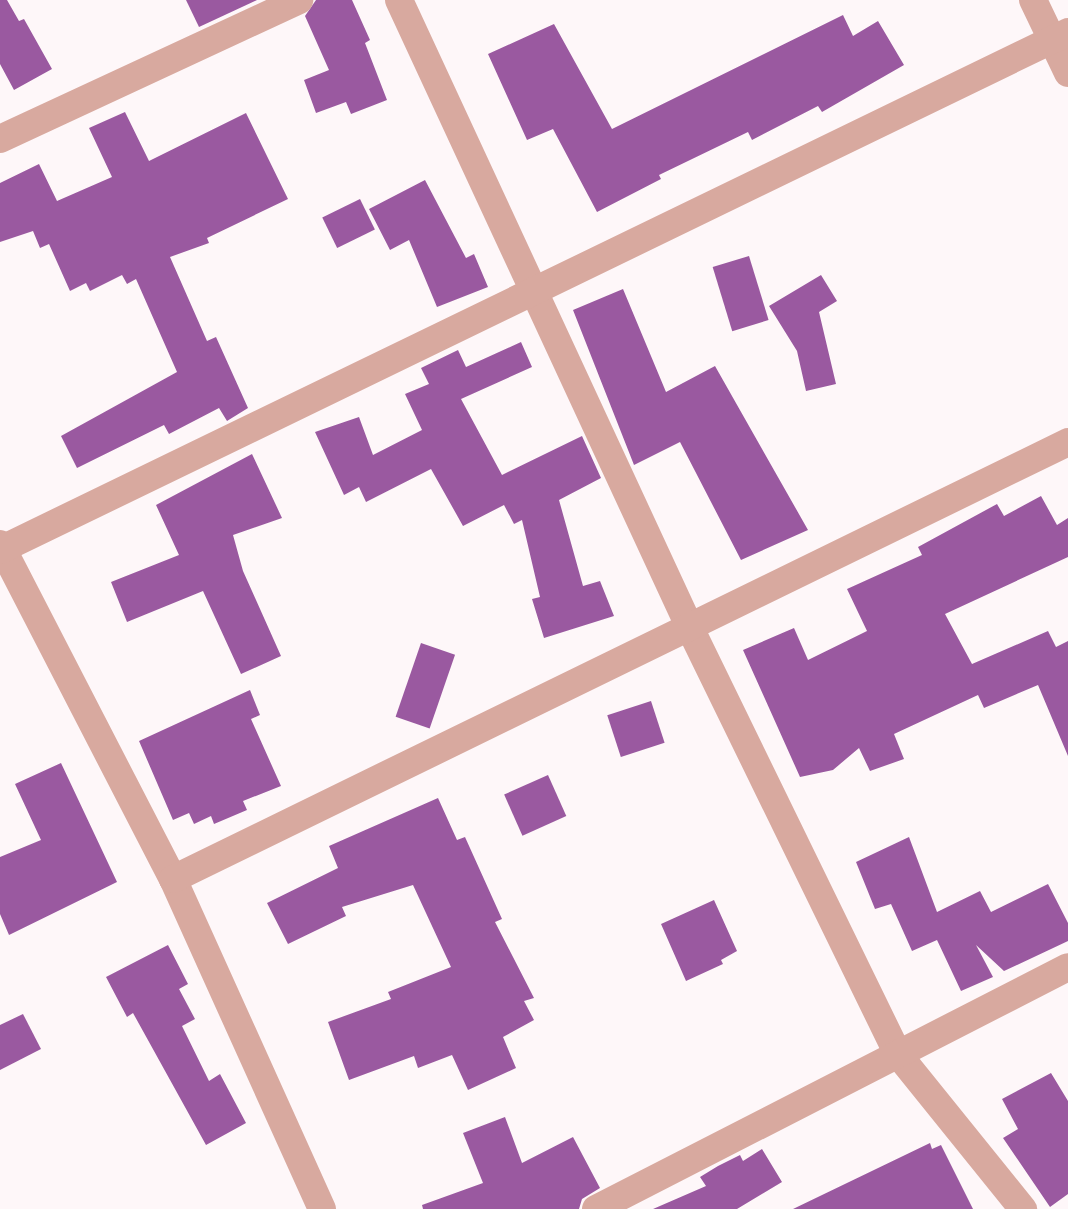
<!DOCTYPE html>
<style>
body{margin:0}
#map{position:relative;width:1068px;height:1209px;overflow:hidden;background:#fef7f9;font-family:"DM Sans",sans-serif}
div>[style]{position:absolute}
.building>*{inset:0;background:#9a59a0;transform-origin:0 0}
.minor>*{height:28px;margin:-14px;padding:0 14px;transform-origin:14px;border-radius:14px;background:#d8a99f}
span{translate:-50% -50%;white-space:nowrap;text-align:center;line-height:1.15;-webkit-text-stroke:9px #fef7f9;paint-order:stroke}
</style>
<div id="map">
<div class="building">
<div style="clip-path:polygon(0 0,7px 0,19px 21px,24px 19px,52px 69px,14px 90px,0 64px)"></div>
<div style="clip-path:polygon(186px 0,257px 0,199px 27px)"></div>
<div style="clip-path:polygon(316px 0,352px 0,370px 40px,365px 43px,387px 100px,351px 114px,346px 102px,316px 113px,304px 80px,329px 70px,305px 16px)"></div>
<div style="clip-path:polygon(843px 15px,853px 36px,878px 21px,904px 65px,822px 112px,818px 106px,752px 140px,748px 132px,659px 175px,661px 179px,597px 212px,553px 129px,527px 140px,488px 54px,554px 24px,612px 129px)"></div>
<div style="clip-path:polygon(125px 112px,149px 161px,246px 113px,288px 199px,207px 238px,209px 243px,170px 257px,207px 341px,216px 337px,248px 408px,227px 421px,219px 408px,169px 434px,164px 425px,77px 468px,61px 436px,177px 372px,136px 279px,127px 284px,122px 275px,90px 291px,86px 283px,70px 291px,49px 244px,40px 248px,33px 231px,0 242px,0 183px,39px 164px,57px 201px,112px 177px,89px 128px)"></div>
<div style="clip-path:polygon(425px 180px,466px 258px,474px 254px,488px 287px,437px 307px,409px 240px,390px 250px,369px 209px)"></div>
<div style="left:360px;top:199px;width:34px;height:42px;rotate:64deg"></div>
<div style="left:749px;top:256px;width:67px;height:38px;rotate:73deg"></div>
<div style="clip-path:polygon(821px 275px,837px 301px,819px 312px,836px 384px,806px 391px,797px 351px,769px 306px)"></div>
<div style="clip-path:polygon(623px 289px,666px 392px,715px 366px,808px 530px,741px 560px,680px 442px,634px 465px,573px 310px)"></div>
<div style="clip-path:polygon(521px 342px,532px 367px,461px 399px,502px 475px,582px 436px,601px 478px,559px 500px,583px 586px,600px 581px,614px 616px,544px 638px,532px 599px,540px 597px,522px 520px,514px 524px,504px 505px,463px 526px,431px 469px,366px 502px,359px 487px,344px 495px,315px 432px,359px 417px,373px 455px,422px 430px,405px 394px,429px 384px,421px 368px,458px 350px,466px 367px)"></div>
<div style="clip-path:polygon(252px 454px,282px 518px,233px 535px,243px 571px,281px 656px,241px 674px,203px 591px,127px 622px,111px 582px,179px 555px,156px 505px)"></div>
<div style="clip-path:polygon(1041px 496px,1057px 525px,1068px 518px,1068px 557px,945px 614px,972px 664px,1048px 631px,1056px 647px,1068px 641px,1068px 756px,1038px 685px,984px 708px,978px 695px,894px 734px,904px 759px,870px 771px,859px 748px,833px 770px,800px 777px,743px 650px,794px 628px,808px 660px,867px 631px,847px 589px,922px 555px,918px 547px,997px 504px,1004px 516px)"></div>
<div style="left:421px;top:643px;width:36px;height:78px;rotate:19deg"></div>
<div style="clip-path:polygon(250px 690px,260px 715px,251px 719px,281px 786px,243px 801px,247px 810px,214px 824px,211px 816px,194px 824px,189px 813px,173px 820px,139px 741px)"></div>
<div style="left:651px;top:701px;width:44px;height:46px;rotate:72deg"></div>
<div style="clip-path:polygon(61px 763px,117px 882px,9px 935px,0 914px,0 857px,41px 840px,15px 784px)"></div>
<div style="left:548px;top:775px;width:45px;height:48px;rotate:66deg"></div>
<div style="clip-path:polygon(438px 798px,457px 840px,465px 837px,502px 919px,495px 922px,534px 998px,524px 1001px,534px 1020px,503px 1037px,516px 1068px,468px 1090px,452px 1055px,418px 1068px,414px 1056px,349px 1080px,328px 1022px,391px 999px,388px 992px,451px 967px,413px 885px,342px 907px,346px 916px,288px 944px,267px 903px,338px 868px,329px 846px)"></div>
<div style="clip-path:polygon(909px 837px,937px 912px,980px 891px,991px 912px,1048px 884px,1068px 923px,1068px 941px,1004px 971px,976px 945px,993px 977px,961px 991px,937px 940px,912px 951px,891px 904px,875px 909px,856px 862px)"></div>
<div style="clip-path:polygon(714px 900px,737px 951px,721px 960px,723px 964px,686px 981px,661px 924px)"></div>
<div style="clip-path:polygon(168px 945px,188px 984px,179px 989px,195px 1019px,182px 1026px,209px 1081px,220px 1074px,246px 1123px,206px 1145px,133px 1013px,127px 1017px,106px 977px)"></div>
<div style="clip-path:polygon(23px 1014px,41px 1049px,0 1070px,0 1025px)"></div>
<div style="clip-path:polygon(1051px 1073px,1068px 1101px,1068px 1194px,1050px 1207px,1003px 1138px,1018px 1129px,1002px 1099px)"></div>
<div style="clip-path:polygon(505px 1117px,522px 1163px,573px 1137px,600px 1188px,582px 1199px,579px 1209px,423px 1209px,422px 1205px,483px 1183px,463px 1133px)"></div>
<div style="clip-path:polygon(930px 1143px,932px 1149px,941px 1145px,973px 1209px,793px 1209px)"></div>
<div style="clip-path:polygon(762px 1149px,782px 1182px,737px 1209px,653px 1209px,706px 1186px,700px 1177px,718px 1166px,740px 1155px,743px 1161px)"></div>
</div>
<div class="minor">
<div style="left:399px;top:0;width:692px;rotate:65.14deg"></div>
<div style="left:690px;top:628px;width:473px;rotate:64deg"></div>
<div style="left:897px;top:1053px;width:201px;rotate:51.1deg"></div>
<div style="left:1033px;top:0;width:81px;rotate:64.4deg"></div>
<div style="left:0;top:139px;width:330px;rotate:-24.9deg"></div>
<div style="left:0;top:544px;width:377px;rotate:62.7deg"></div>
<div style="left:173px;top:879px;width:362px;rotate:65.7deg"></div>
<div style="left:0;top:550px;width:1187px;rotate:-25.87deg"></div>
<div style="left:173px;top:879px;width:996px;rotate:-26.02deg"></div>
<div style="left:596px;top:1209px;width:530px;rotate:-27.14deg"></div>
</div>
</div>
